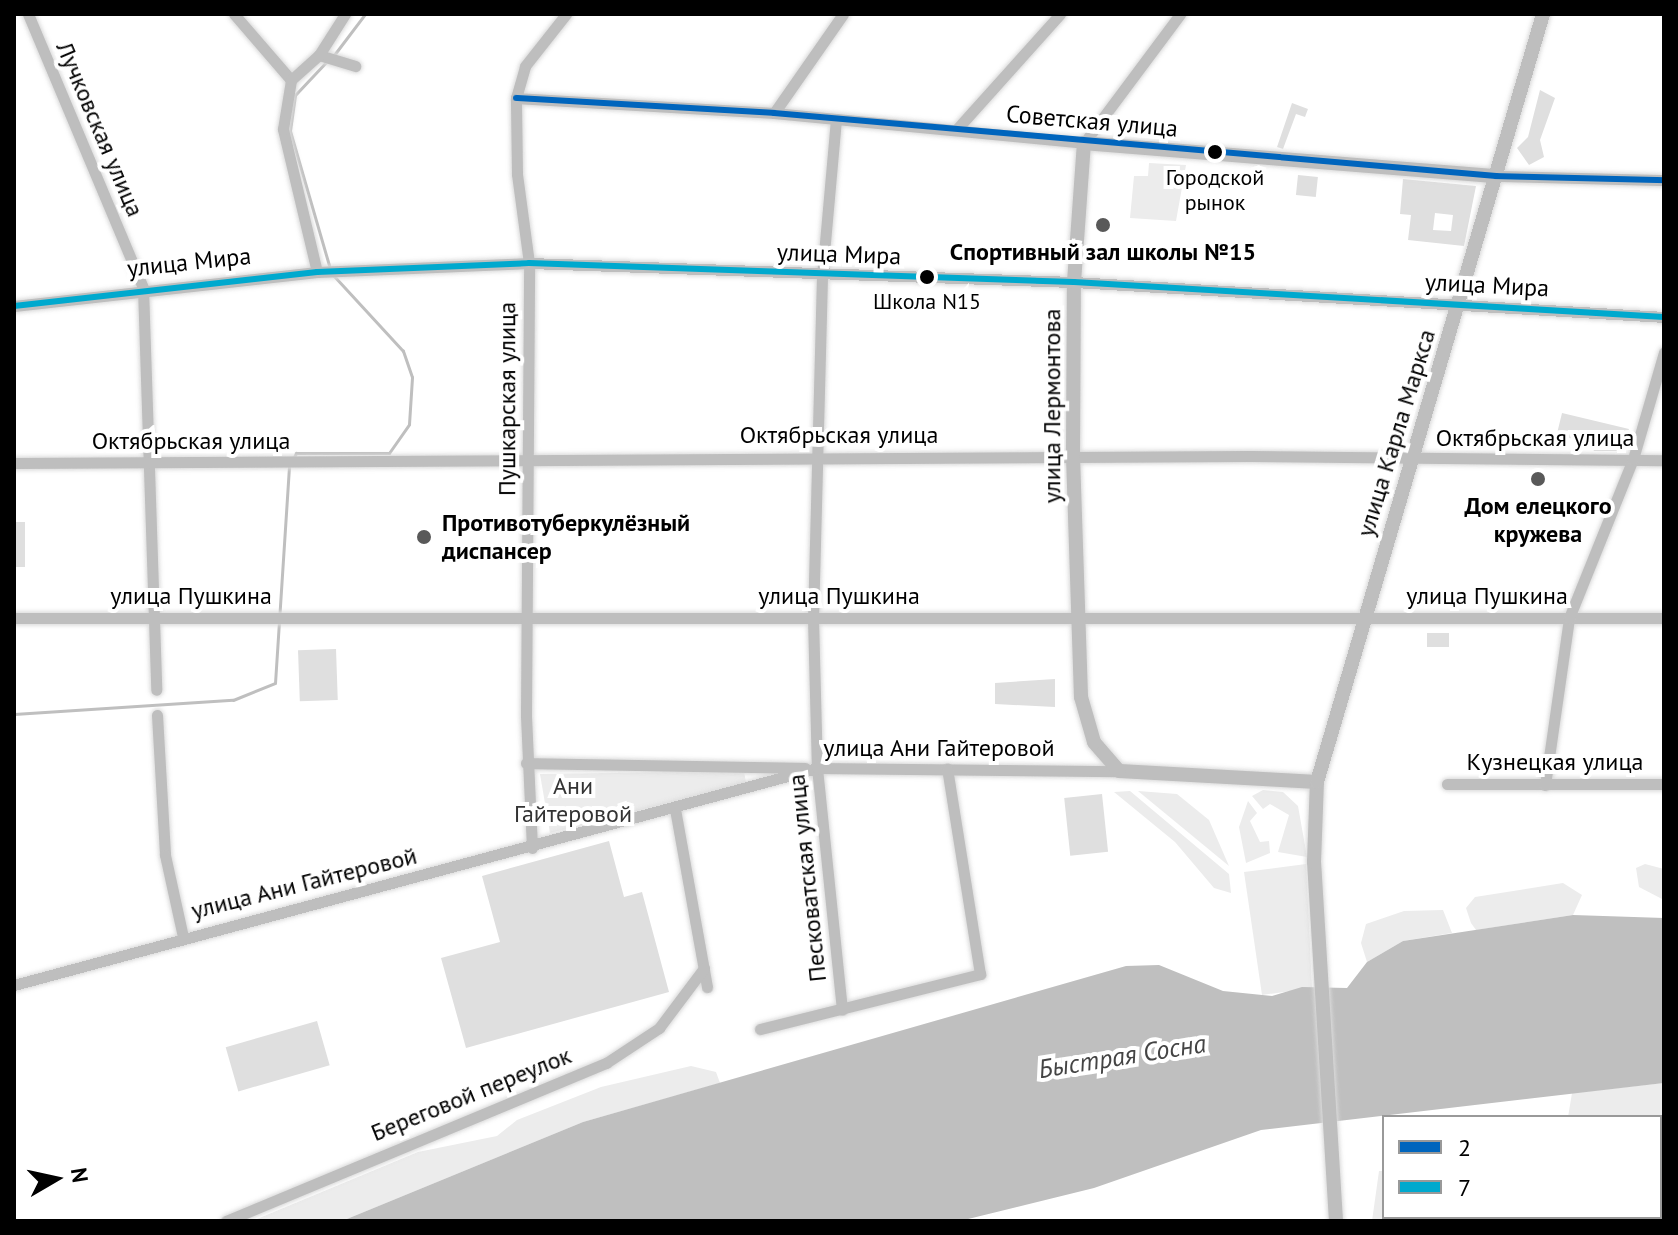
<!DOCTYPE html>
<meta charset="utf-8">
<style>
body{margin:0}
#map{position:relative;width:1678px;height:1235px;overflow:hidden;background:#fff;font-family:"PT Sans",sans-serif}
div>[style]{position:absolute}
.green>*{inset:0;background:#ececec}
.water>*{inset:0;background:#bfbfbf}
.stream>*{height:3px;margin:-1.5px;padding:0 1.5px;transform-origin:1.5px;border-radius:1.5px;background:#bfbfbf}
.building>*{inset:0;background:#dfdfdf;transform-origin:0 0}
.roads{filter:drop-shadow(0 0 2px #dbdbdb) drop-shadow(0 0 2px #dbdbdb)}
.minor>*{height:11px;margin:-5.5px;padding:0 5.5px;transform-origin:5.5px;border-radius:5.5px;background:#bebebe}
.major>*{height:14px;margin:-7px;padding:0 7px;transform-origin:7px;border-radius:7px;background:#bebebe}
.bus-1>*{height:6px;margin:-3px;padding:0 3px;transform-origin:3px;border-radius:3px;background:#0065bd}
.bus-2>*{height:6px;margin:-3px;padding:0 3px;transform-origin:3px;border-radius:3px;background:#00a9ce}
.dots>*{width:22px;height:22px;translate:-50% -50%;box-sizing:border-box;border:4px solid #fff;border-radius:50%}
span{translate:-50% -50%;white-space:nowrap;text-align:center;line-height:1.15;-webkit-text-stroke:8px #fff;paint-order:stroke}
.bus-label{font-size:22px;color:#000}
.street-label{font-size:24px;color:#000}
.poi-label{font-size:24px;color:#000;font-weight:700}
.left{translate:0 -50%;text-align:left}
.park-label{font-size:24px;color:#333}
.water-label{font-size:26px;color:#444;font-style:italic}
.frame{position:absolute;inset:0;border:16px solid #000;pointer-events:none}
.legend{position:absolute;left:1382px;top:1115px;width:280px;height:104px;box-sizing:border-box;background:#fff;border:2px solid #999;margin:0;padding:10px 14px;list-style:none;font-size:24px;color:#000}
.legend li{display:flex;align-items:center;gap:16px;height:40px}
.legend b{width:40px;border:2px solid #999}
.north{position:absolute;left:16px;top:1139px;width:80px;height:80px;-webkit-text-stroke:6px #fff;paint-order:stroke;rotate:81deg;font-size:22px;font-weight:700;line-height:32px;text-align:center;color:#000}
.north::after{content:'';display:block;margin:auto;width:28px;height:36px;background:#000;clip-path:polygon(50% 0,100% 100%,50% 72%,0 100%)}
</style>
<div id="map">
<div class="green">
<div style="clip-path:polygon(1149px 163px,1186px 165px,1176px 221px,1130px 218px,1134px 176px,1148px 176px)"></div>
<div style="clip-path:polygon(744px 771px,746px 783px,550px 833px,540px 774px)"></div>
<div style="clip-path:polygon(1263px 790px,1283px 792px,1298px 806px,1307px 857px,1278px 852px,1289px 815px,1270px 804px,1263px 809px,1252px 796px)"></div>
<div style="clip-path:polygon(1130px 791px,1229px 874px,1231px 893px,1214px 888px,1175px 842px,1114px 792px)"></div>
<div style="clip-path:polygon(1138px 791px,1177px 794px,1209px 820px,1229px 866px)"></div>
<div style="clip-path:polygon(1248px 801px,1257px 813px,1250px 821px,1260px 842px,1269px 841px,1270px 853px,1246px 863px,1239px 827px)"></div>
<div style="clip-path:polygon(1306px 864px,1312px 988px,1262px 995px,1244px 872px)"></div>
<div style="clip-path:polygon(1645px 864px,1664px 869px,1664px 900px,1639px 887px,1636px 868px)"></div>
<div style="clip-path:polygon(1563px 883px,1582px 895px,1573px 915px,1476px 930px,1471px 923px,1466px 908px,1475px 897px)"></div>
<div style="clip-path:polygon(1443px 910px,1452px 933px,1403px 941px,1367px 962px,1361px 943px,1366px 924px,1404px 911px)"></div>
<div style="clip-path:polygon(691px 1066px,716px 1072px,720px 1083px,583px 1122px,342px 1221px,252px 1221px,418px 1152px,497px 1136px,517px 1120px,601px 1087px)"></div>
<div style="clip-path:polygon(1664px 1083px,1664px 1206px,1660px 1117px,1568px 1117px,1572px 1093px)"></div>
<div style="clip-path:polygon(1379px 1171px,1384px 1171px,1384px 1217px,1536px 1221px,1372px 1221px)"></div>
</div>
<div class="water">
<div style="clip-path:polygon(1573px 915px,1664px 918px,1664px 1083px,1261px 1130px,1094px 1188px,960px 1221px,342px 1221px,583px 1122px,1126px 966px,1159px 965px,1223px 991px,1272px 996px,1302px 987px,1347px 988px,1367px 962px,1403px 941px)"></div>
</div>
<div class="stream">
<div style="left:334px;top:55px;width:51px;rotate:-52.9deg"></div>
<div style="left:328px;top:60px;width:48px;rotate:133.3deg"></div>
<div style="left:295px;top:95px;width:36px;rotate:98deg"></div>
<div style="left:290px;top:131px;width:144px;rotate:73.8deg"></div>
<div style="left:293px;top:459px;width:7px;rotate:-63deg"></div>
<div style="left:296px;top:453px;width:93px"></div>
<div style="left:389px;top:453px;width:35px;rotate:-55deg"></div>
<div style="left:409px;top:424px;width:47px;rotate:-86.3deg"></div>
<div style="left:412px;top:377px;width:28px;rotate:-109deg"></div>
<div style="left:403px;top:351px;width:103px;rotate:-132.6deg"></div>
<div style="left:14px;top:714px;width:219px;rotate:-3.7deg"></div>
<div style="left:233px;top:700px;width:45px;rotate:-22deg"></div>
<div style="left:275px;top:683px;width:218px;rotate:-86.3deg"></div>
</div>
<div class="building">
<div style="clip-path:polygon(1540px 90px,1555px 98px,1540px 140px,1544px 157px,1529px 165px,1517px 148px,1528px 137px)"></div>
<div style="clip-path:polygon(1292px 103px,1308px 109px,1305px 117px,1296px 114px,1283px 149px,1277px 147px)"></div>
<div style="left:1298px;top:175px;width:20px;height:20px;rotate:6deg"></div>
<div style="clip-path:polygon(evenodd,1403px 179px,1476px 186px,1464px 246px,1408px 240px,1411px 215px,1400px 214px,1403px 179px,1435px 213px,1453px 215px,1451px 231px,1433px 230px,1435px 213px)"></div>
<div style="clip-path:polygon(1562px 413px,1629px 429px,1622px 451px,1594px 451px,1588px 439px,1568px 438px,1566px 450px,1553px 450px)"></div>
<div style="left:14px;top:522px;width:11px;height:45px"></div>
<div style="left:1427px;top:633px;width:22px;height:14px"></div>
<div style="left:336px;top:649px;width:51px;height:38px;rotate:88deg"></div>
<div style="clip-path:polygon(1055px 679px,1055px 707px,995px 704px,995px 683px)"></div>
<div style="left:1102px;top:794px;width:58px;height:38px;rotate:84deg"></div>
<div style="clip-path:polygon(609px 841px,624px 897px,642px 892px,669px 992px,466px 1048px,441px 958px,500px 942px,482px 876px)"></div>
<div style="left:317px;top:1021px;width:46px;height:95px;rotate:74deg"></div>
</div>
<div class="roads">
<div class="minor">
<div style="left:28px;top:14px;width:297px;rotate:67.2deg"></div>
<div style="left:143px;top:288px;width:402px;rotate:88.1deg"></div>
<div style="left:234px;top:14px;width:87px;rotate:49.2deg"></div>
<div style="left:319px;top:55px;width:38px;rotate:17deg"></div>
<div style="left:516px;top:98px;width:258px;rotate:3.3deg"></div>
<div style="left:774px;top:113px;width:311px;rotate:5.5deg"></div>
<div style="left:1084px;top:143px;width:161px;rotate:-53.3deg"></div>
<div style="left:774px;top:113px;width:121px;rotate:-55.1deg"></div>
<div style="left:836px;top:119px;width:158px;rotate:95.1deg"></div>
<div style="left:822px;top:276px;width:342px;rotate:91.5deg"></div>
<div style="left:813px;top:618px;width:150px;rotate:88.5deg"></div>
<div style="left:817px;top:768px;width:243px;rotate:84.1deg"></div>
<div style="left:956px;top:130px;width:156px;rotate:-48.1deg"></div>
<div style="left:1496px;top:176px;width:168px;rotate:1.4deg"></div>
<div style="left:317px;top:272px;width:147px;rotate:-103.4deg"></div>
<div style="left:283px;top:129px;width:50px;rotate:-80.7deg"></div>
<div style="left:291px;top:80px;width:38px;rotate:-42deg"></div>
<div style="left:319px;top:55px;width:49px;rotate:-57.6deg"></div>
<div style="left:14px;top:306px;width:305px;rotate:-6.4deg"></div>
<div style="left:317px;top:272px;width:212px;rotate:-2.4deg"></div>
<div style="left:529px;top:263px;width:545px;rotate:2deg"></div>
<div style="left:1074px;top:282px;width:591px;rotate:3.39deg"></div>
<div style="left:14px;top:463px;width:1236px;rotate:-0.32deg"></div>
<div style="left:1250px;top:456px;width:414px;rotate:0.6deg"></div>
<div style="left:14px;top:618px;width:1650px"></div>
<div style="left:157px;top:715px;width:140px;rotate:86.7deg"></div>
<div style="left:165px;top:855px;width:84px;rotate:77.6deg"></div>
<div style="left:526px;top:763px;width:279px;rotate:1deg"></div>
<div style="left:1447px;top:784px;width:217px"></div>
<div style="left:1545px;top:785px;width:169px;rotate:-81.8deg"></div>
<div style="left:1569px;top:618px;width:171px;rotate:-68.1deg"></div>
<div style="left:1633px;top:459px;width:111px;rotate:-73.8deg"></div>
<div style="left:675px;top:809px;width:181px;rotate:79.8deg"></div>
<div style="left:532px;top:848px;width:133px;rotate:-92.6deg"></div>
<div style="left:526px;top:715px;width:452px;rotate:-89.6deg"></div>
<div style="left:529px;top:263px;width:90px;rotate:-97.7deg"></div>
<div style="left:517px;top:174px;width:76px;rotate:-90.8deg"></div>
<div style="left:516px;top:98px;width:33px;rotate:-74deg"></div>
<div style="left:525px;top:66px;width:66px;rotate:-51.7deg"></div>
<div style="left:14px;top:985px;width:832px;rotate:-15.12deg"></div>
<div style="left:817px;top:768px;width:302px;rotate:0.6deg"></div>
<div style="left:760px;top:1029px;width:227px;rotate:-14deg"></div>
<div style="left:980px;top:974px;width:208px;rotate:-99.1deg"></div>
<div style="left:226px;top:1221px;width:412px;rotate:-22.6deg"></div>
<div style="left:606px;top:1063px;width:64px;rotate:-33.4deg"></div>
<div style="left:659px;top:1028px;width:75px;rotate:-53.1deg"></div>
<div style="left:1549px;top:1221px;width:4px;rotate:-76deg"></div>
</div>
<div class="major">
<div style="left:1317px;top:782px;width:198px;rotate:-176.8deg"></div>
<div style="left:1119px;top:771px;width:38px;rotate:-131deg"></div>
<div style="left:1094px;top:742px;width:47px;rotate:-106.1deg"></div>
<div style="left:1081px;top:697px;width:241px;rotate:-91.9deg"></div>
<div style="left:1073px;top:456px;width:174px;rotate:-89.7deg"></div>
<div style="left:1074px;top:282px;width:139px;rotate:-85.9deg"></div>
<div style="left:1084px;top:143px;width:413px;rotate:4.6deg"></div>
<div style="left:1336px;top:1221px;width:360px;rotate:-93.5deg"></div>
<div style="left:1314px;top:862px;width:80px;rotate:-87.9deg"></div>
<div style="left:1317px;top:782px;width:801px;rotate:-73.6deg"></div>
</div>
</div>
<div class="bus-1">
<div style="left:516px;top:98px;width:258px;rotate:3.3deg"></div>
<div style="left:774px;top:113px;width:725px;rotate:4.99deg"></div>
<div style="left:1496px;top:176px;width:168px;rotate:1.4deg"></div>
</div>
<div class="bus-2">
<div style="left:14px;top:306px;width:305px;rotate:-6.4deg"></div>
<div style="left:317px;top:272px;width:212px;rotate:-2.4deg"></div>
<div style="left:529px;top:263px;width:545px;rotate:2deg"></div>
<div style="left:1074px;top:282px;width:591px;rotate:3.39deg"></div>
</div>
<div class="dots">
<div style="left:1215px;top:152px;background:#000"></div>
<div style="left:1103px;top:225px;background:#595959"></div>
<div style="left:927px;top:277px;background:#000"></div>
<div style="left:1538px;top:479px;background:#595959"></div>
<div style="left:424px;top:537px;background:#595959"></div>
</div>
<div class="bus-label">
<span style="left:1215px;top:190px">Городской<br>рынок</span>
<span style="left:927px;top:302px">Школа N15</span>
</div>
<div class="street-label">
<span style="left:1092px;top:121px;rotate:5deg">Советская улица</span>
<span style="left:100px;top:129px;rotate:67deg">Лучковская улица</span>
<span style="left:839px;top:254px;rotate:2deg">улица Мира</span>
<span style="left:189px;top:262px;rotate:-6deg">улица Мира</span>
<span style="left:1487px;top:285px;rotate:3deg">улица Мира</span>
<span style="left:507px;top:399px;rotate:-90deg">Пушкарская улица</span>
<span style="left:1052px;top:406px;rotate:-90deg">улица Лермонтова</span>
<span style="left:1396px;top:433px;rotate:-73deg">улица Карла Маркса</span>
<span style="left:839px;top:435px">Октябрьская улица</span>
<span style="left:1535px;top:438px">Октябрьская улица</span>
<span style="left:191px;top:441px">Октябрьская улица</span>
<span style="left:191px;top:596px">улица Пушкина</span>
<span style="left:839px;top:596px">улица Пушкина</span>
<span style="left:1487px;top:596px">улица Пушкина</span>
<span style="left:939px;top:748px">улица Ани Гайтеровой</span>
<span style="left:1555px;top:762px">Кузнецкая улица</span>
<span style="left:807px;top:878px;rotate:-96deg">Песковатская улица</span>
<span style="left:304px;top:883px;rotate:-14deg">улица Ани Гайтеровой</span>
<span style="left:471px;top:1094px;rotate:-22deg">Береговой переулок</span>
</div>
<div class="poi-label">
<span style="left:1103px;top:252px">Спортивный зал школы №15</span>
<span style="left:1538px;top:520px">Дом елецкого<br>кружева</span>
<span class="left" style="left:442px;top:537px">Противотуберкулёзный<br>диспансер</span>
</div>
<div class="park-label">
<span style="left:573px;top:800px">Ани<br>Гайтеровой</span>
</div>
<div class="water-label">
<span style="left:1122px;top:1056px;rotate:-9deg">Быстрая Сосна</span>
</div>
<div class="frame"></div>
<ul class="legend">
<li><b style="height:10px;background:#0065bd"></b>2</li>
<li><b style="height:10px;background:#00a9ce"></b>7</li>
</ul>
<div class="north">N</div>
</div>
